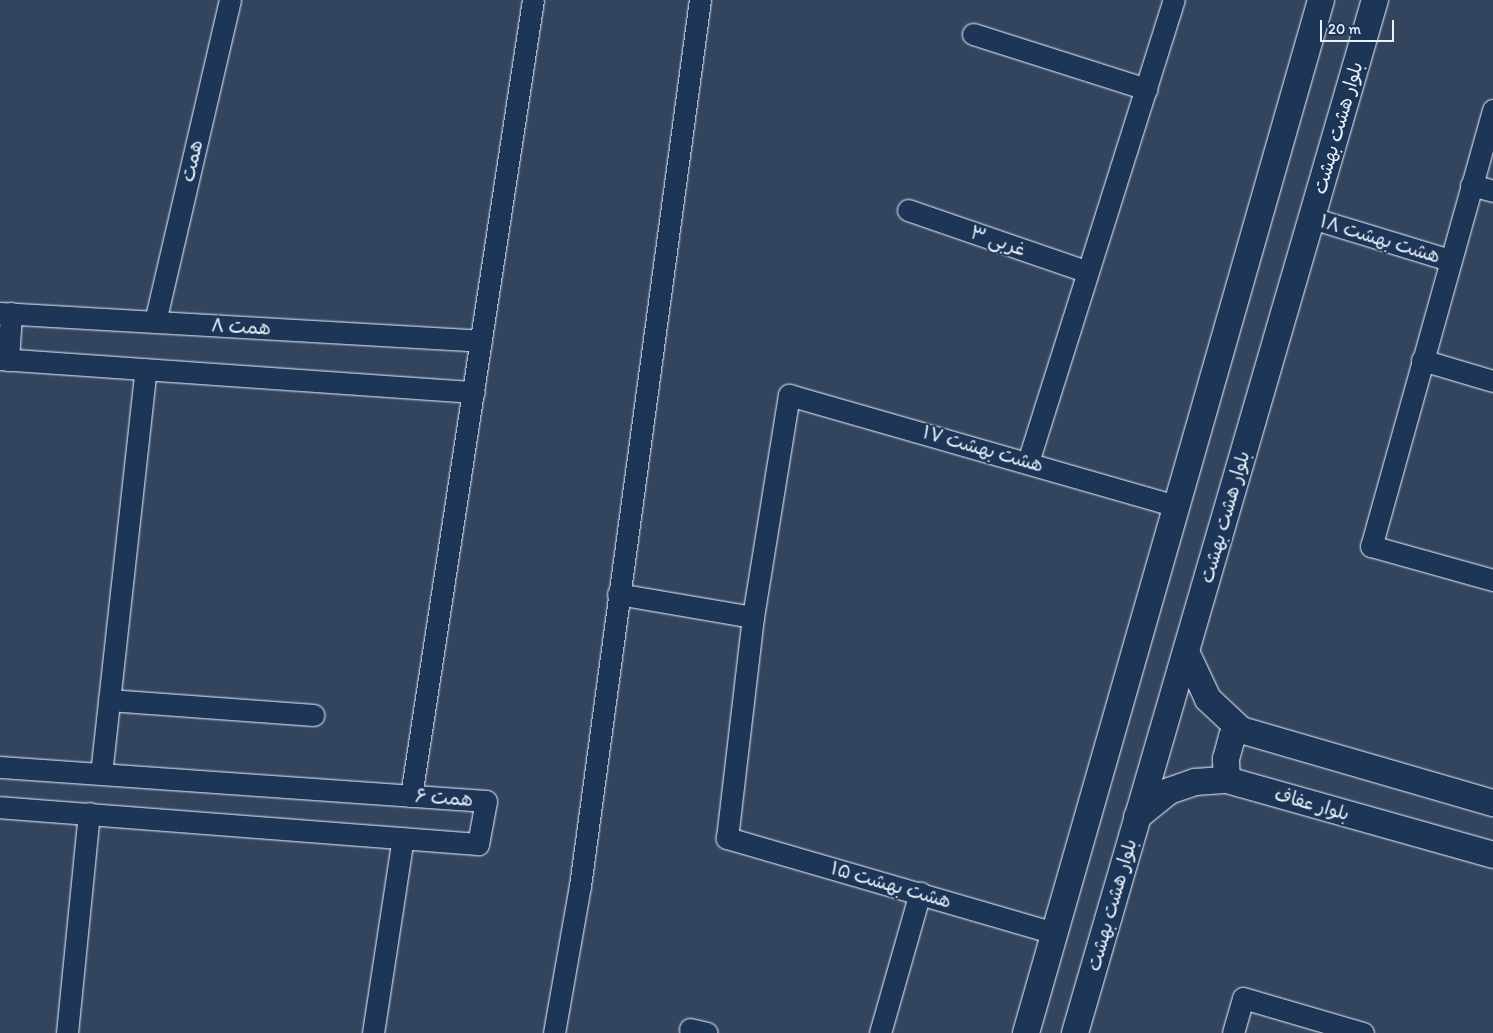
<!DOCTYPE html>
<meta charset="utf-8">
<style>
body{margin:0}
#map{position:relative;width:1493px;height:1033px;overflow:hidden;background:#32445e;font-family:Itim,"Playpen Sans Arabic",sans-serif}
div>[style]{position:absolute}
.roads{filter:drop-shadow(0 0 1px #e8f1f8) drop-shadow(0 0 1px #e8f1f8)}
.minor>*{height:21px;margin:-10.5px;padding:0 10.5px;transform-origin:10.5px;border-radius:10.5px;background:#1d3557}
.tertiary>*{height:26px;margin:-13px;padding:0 13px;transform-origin:13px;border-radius:13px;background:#1d3557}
span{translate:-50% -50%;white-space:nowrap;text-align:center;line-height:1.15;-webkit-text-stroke:4px #1d3557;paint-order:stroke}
.street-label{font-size:19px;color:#e8f1f8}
.scale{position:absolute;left:1320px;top:20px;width:74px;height:22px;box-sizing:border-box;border:2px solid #e8f1f8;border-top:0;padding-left:6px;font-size:15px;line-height:18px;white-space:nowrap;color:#e8f1f8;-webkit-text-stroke:4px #1d3557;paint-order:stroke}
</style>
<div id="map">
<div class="roads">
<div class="minor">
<div style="left:973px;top:34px;width:182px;rotate:17.6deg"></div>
<div style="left:1493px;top:110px;width:453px;rotate:105.6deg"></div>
<div style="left:1371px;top:546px;width:127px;rotate:15.6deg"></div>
<div style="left:1471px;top:185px;width:23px;rotate:15deg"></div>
<div style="left:908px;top:210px;width:190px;rotate:19deg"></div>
<div style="left:1312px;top:218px;width:143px;rotate:17deg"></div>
<div style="left:0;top:313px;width:482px;rotate:3.3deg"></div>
<div style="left:155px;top:322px;width:331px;rotate:-76.9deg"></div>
<div style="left:0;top:359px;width:475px;rotate:4deg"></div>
<div style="left:8px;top:360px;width:47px;rotate:-86.3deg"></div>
<div style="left:1422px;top:360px;width:74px;rotate:16.5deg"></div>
<div style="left:1028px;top:462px;width:485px;rotate:-72.5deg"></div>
<div style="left:618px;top:594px;width:137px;rotate:9.7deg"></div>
<div style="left:109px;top:700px;width:205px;rotate:4.2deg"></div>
<div style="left:0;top:767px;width:487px;rotate:4deg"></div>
<div style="left:486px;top:801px;width:44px;rotate:100.5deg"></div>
<div style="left:478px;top:844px;width:479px;rotate:-175.6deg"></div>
<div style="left:101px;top:774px;width:407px;rotate:-83.7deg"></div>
<div style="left:411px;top:796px;width:805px;rotate:-81.29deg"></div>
<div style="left:1054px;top:933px;width:341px;rotate:-163.8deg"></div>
<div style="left:727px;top:838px;width:223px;rotate:-83.3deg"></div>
<div style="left:753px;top:617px;width:225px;rotate:-80.8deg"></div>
<div style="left:789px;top:395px;width:403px;rotate:16deg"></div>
<div style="left:690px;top:1029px;width:17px;rotate:13deg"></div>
<div style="left:67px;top:1033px;width:221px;rotate:-84.3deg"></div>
<div style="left:373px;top:1033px;width:197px;rotate:-81.3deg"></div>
<div style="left:554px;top:1033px;width:149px;rotate:-80deg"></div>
<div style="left:580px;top:886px;width:894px;rotate:-82.29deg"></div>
<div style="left:880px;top:1033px;width:146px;rotate:-74.1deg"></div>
<div style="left:1233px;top:1033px;width:36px;rotate:-74deg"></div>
<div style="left:1243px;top:998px;width:125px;rotate:16.3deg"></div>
</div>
<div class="tertiary">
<div style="left:1186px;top:652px;width:52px;rotate:64.9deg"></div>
<div style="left:1208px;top:699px;width:45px;rotate:43.2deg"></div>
<div style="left:1241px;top:730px;width:262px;rotate:16.2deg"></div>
<div style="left:1227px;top:780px;width:21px;rotate:-93deg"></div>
<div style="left:1226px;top:759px;width:23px;rotate:-75deg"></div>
<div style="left:1232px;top:737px;width:11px;rotate:-38deg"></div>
<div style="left:1137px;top:817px;width:41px;rotate:-39.1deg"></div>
<div style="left:1169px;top:791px;width:28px;rotate:-19deg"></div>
<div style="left:1195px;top:782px;width:32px;rotate:-4deg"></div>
<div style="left:1227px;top:780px;width:276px;rotate:15.7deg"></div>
<div style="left:1026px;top:1033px;width:1074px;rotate:-74.06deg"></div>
<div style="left:1075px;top:1033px;width:1076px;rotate:-73.81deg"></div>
</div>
</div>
<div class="street-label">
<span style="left:1338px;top:128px;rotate:-74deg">بلوار هشت بهشت</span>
<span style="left:192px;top:161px;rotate:-77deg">همت</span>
<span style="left:1380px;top:239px;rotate:17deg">هشت بهشت ۱۸</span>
<span style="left:998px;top:241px;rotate:19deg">غربی ۳</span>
<span style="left:241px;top:327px;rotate:3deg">همت ۸</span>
<span style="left:983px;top:449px;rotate:16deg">هشت بهشت ۱۷</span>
<span style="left:1225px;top:517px;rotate:-74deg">بلوار هشت بهشت</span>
<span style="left:444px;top:798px;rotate:4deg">همت ۶</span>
<span style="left:1312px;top:804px;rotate:16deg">بلوار عفاف</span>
<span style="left:891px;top:885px;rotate:16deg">هشت بهشت ۱۵</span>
<span style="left:1112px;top:905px;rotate:-74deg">بلوار هشت بهشت</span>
</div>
<div class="scale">20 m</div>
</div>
